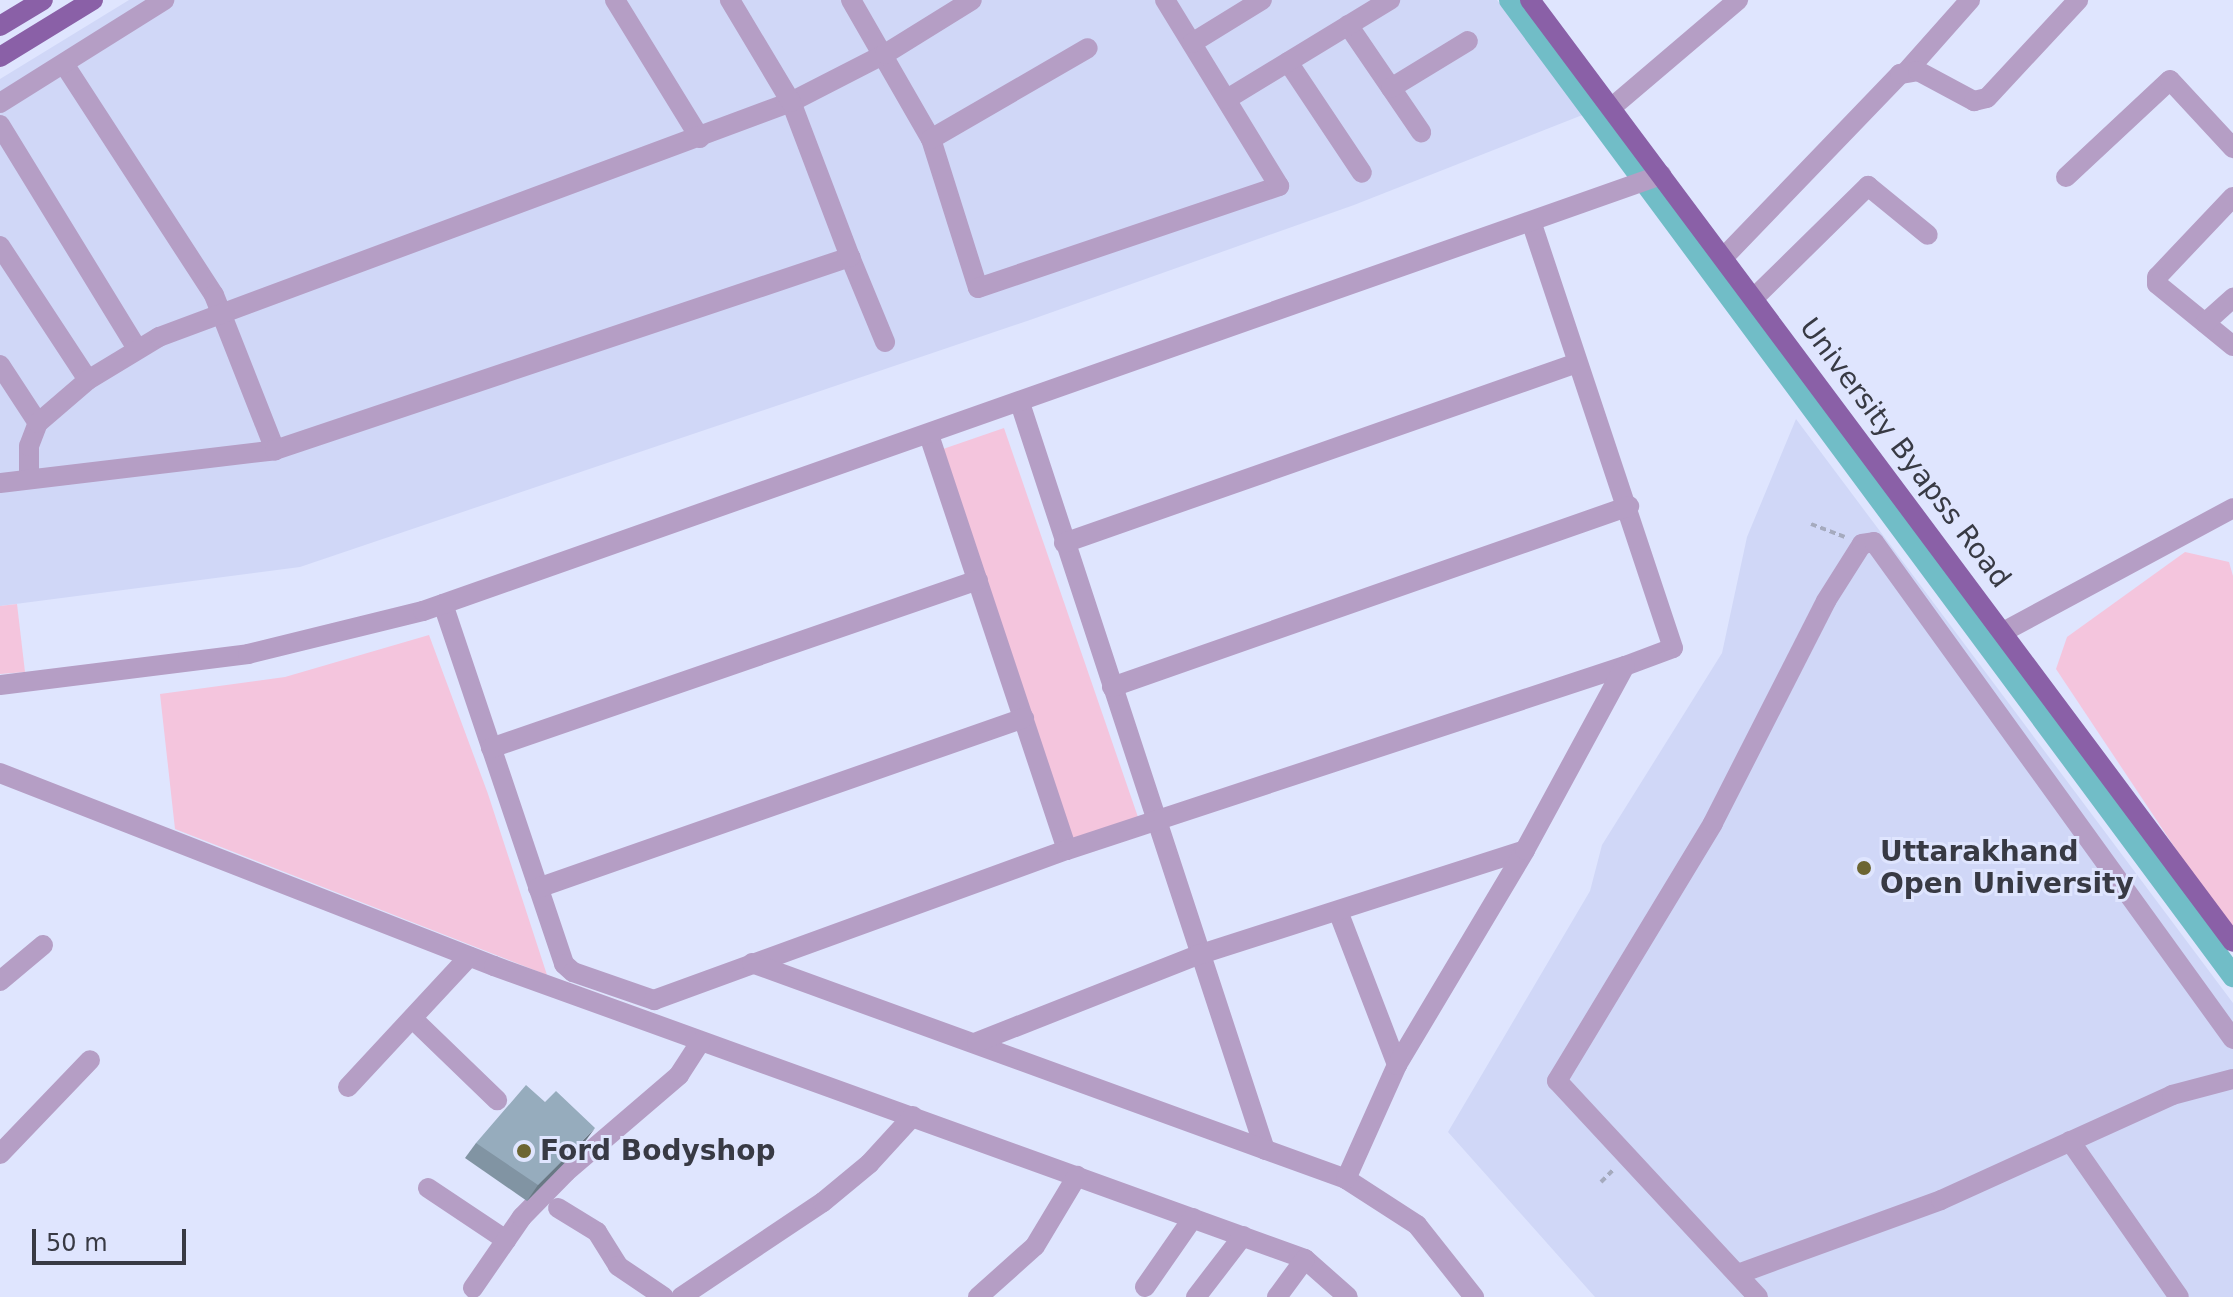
<!DOCTYPE html>
<style>
body{margin:0}
#map{position:relative;width:2233px;height:1297px;overflow:hidden;background:#dfe5fe;font-family:"DejaVu Sans",sans-serif}
div>[style]{position:absolute}
.built>*{inset:0;background:#d0d7f7}
.green>*{inset:0;background:#f4c5dd;transform-origin:0 0}
.canal>*{height:22px;margin:-11px;padding:0 11px;transform-origin:11px;border-radius:11px;background:#71bdc7}
.path>*{height:4px;margin-top:-2px;transform-origin:0;background:repeating-linear-gradient(90deg,#a5aabe 0 6px,transparent 0 10px)}
.minor>*{height:20px;margin:-10px;padding:0 10px;transform-origin:10px;border-radius:10px;background:#b59ec5}
.major>*{height:20px;margin:-10px;padding:0 10px;transform-origin:10px;border-radius:10px;background:#8a60a7}
.wall>*{inset:0;background:#8194a3}
.shaded-wall>*{inset:0;background:#697884}
.building>*{inset:0;background:#96acbd}
.dots>*{width:22px;height:22px;translate:-50% -50%;box-sizing:border-box;border:4px solid #dfe5fe;border-radius:50%}
span{translate:-50% -50%;white-space:nowrap;text-align:center;line-height:1.15;-webkit-text-stroke:6px #dfe5fe;paint-order:stroke}
.street-label{font-size:28px;color:#383a44}
.poi-label{font-size:28px;color:#383a44;font-weight:700}
.left{translate:0 -50%;text-align:left}
.scale{position:absolute;left:32px;top:1229px;width:154px;height:36px;box-sizing:border-box;border:4px solid #383a44;border-top:0;padding-left:10px;font-size:24px;line-height:28px;white-space:nowrap;color:#383a44;-webkit-text-stroke:6px #dfe5fe;paint-order:stroke}
</style>
<div id="map">
<div class="built">
<div style="clip-path:polygon(129px 0,1497px 0,1585px 114px,1354px 205px,1030px 320px,300px 567px,0 606px,0 79px)"></div>
<div style="clip-path:polygon(1796px 419px,2233px 1003px,2233px 1297px,1595px 1297px,1448px 1132px,1590px 891px,1602px 845px,1722px 653px,1747px 537px)"></div>
</div>
<div class="green">
<div style="left:1004px;top:428px;width:412px;height:69px;rotate:71deg"></div>
<div style="clip-path:polygon(2185px 552px,2229px 562px,2233px 576px,2233px 935px,2056px 669px,2067px 637px)"></div>
<div style="clip-path:polygon(17px 604px,25px 672px,0 674px,0 606px)"></div>
<div style="clip-path:polygon(429px 635px,488px 794px,547px 975px,175px 829px,160px 694px,285px 677px)"></div>
</div>
<div class="canal">
<div style="left:1510px;top:0;width:1215px;rotate:53.47deg"></div>
</div>
<div class="path">
<div style="left:1811px;top:524px;width:36px;rotate:21deg"></div>
<div style="left:1601px;top:1182px;width:17px;rotate:-45deg"></div>
</div>
<div class="minor">
<div style="left:615px;top:0;width:162px;rotate:58.4deg"></div>
<div style="left:851px;top:0;width:160px;rotate:60.1deg"></div>
<div style="left:931px;top:139px;width:156px;rotate:72.5deg"></div>
<div style="left:978px;top:288px;width:318px;rotate:-18.7deg"></div>
<div style="left:1279px;top:186px;width:218px;rotate:-121.5deg"></div>
<div style="left:1348px;top:25px;width:130px;rotate:55.7deg"></div>
<div style="left:1192px;top:43px;width:82px;rotate:-31.6deg"></div>
<div style="left:1288px;top:62px;width:133px;rotate:56.3deg"></div>
<div style="left:64px;top:64px;width:275px;rotate:57deg"></div>
<div style="left:214px;top:295px;width:167px;rotate:68.5deg"></div>
<div style="left:1907px;top:71px;width:95px;rotate:-48.4deg"></div>
<div style="left:1391px;top:88px;width:90px;rotate:-31.4deg"></div>
<div style="left:1227px;top:99px;width:191px;rotate:-31.3deg"></div>
<div style="left:0;top:103px;width:194px;rotate:-32.1deg"></div>
<div style="left:1611px;top:108px;width:167px;rotate:-40.4deg"></div>
<div style="left:0;top:125px;width:263px;rotate:58.5deg"></div>
<div style="left:931px;top:139px;width:181px;rotate:-30.1deg"></div>
<div style="left:2066px;top:177px;width:142px;rotate:-43deg"></div>
<div style="left:2170px;top:80px;width:93px;rotate:47.2deg"></div>
<div style="left:2233px;top:197px;width:110px;rotate:133.5deg"></div>
<div style="left:2157px;top:277px;width:7px;rotate:90deg"></div>
<div style="left:2157px;top:284px;width:98px;rotate:39.2deg"></div>
<div style="left:0;top:246px;width:160px;rotate:56.7deg"></div>
<div style="left:850px;top:257px;width:92px;rotate:67.6deg"></div>
<div style="left:1724px;top:257px;width:254px;rotate:-46.1deg"></div>
<div style="left:1900px;top:74px;width:18px;rotate:-9deg"></div>
<div style="left:1918px;top:71px;width:64px;rotate:28.2deg"></div>
<div style="left:1974px;top:101px;width:13px;rotate:-13deg"></div>
<div style="left:1987px;top:98px;width:134px;rotate:-47.1deg"></div>
<div style="left:1754px;top:298px;width:160px;rotate:-44.5deg"></div>
<div style="left:1868px;top:186px;width:77px;rotate:39.2deg"></div>
<div style="left:2205px;top:323px;width:38px;rotate:-42deg"></div>
<div style="left:0;top:365px;width:69px;rotate:56.8deg"></div>
<div style="left:1020px;top:403px;width:786px;rotate:71.84deg"></div>
<div style="left:929px;top:435px;width:437px;rotate:71.6deg"></div>
<div style="left:29px;top:479px;width:33px;rotate:-90deg"></div>
<div style="left:29px;top:446px;width:25px;rotate:-69deg"></div>
<div style="left:38px;top:423px;width:66px;rotate:-40.7deg"></div>
<div style="left:88px;top:380px;width:83px;rotate:-31.2deg"></div>
<div style="left:159px;top:337px;width:674px;rotate:-20.4deg"></div>
<div style="left:791px;top:102px;width:106px;rotate:-27.1deg"></div>
<div style="left:885px;top:54px;width:102px;rotate:-31.8deg"></div>
<div style="left:0;top:483px;width:277px;rotate:-6.8deg"></div>
<div style="left:275px;top:450px;width:607px;rotate:-18.55deg"></div>
<div style="left:850px;top:257px;width:166px;rotate:-110.8deg"></div>
<div style="left:791px;top:102px;width:119px;rotate:-120.9deg"></div>
<div style="left:1064px;top:543px;width:544px;rotate:-19.33deg"></div>
<div style="left:443px;top:604px;width:380px;rotate:71.4deg"></div>
<div style="left:564px;top:964px;width:12px;rotate:42deg"></div>
<div style="left:573px;top:972px;width:86px;rotate:19.1deg"></div>
<div style="left:654px;top:1000px;width:439px;rotate:-20deg"></div>
<div style="left:1067px;top:850px;width:588px;rotate:-18.25deg"></div>
<div style="left:1625px;top:666px;width:51px;rotate:-20.6deg"></div>
<div style="left:1673px;top:648px;width:448px;rotate:-108.4deg"></div>
<div style="left:2003px;top:632px;width:261px;rotate:-28.3deg"></div>
<div style="left:0;top:685px;width:250px;rotate:-7.1deg"></div>
<div style="left:248px;top:654px;width:180px;rotate:-13.8deg"></div>
<div style="left:423px;top:611px;width:1313px;rotate:-19.4deg"></div>
<div style="left:1112px;top:687px;width:548px;rotate:-19.29deg"></div>
<div style="left:491px;top:748px;width:515px;rotate:-19.03deg"></div>
<div style="left:0;top:773px;width:530px;rotate:21.34deg"></div>
<div style="left:494px;top:966px;width:862px;rotate:19.86deg"></div>
<div style="left:1305px;top:1259px;width:57px;rotate:41.5deg"></div>
<div style="left:538px;top:888px;width:515px;rotate:-19.28deg"></div>
<div style="left:1338px;top:911px;width:165px;rotate:69deg"></div>
<div style="left:752px;top:963px;width:632px;rotate:19.98deg"></div>
<div style="left:1346px;top:1179px;width:85px;rotate:32.9deg"></div>
<div style="left:1417px;top:1225px;width:92px;rotate:51.6deg"></div>
<div style="left:0;top:981px;width:56px;rotate:-39.9deg"></div>
<div style="left:413px;top:1019px;width:117px;rotate:44deg"></div>
<div style="left:977px;top:1042px;width:238px;rotate:-21.5deg"></div>
<div style="left:1198px;top:955px;width:343px;rotate:-17.8deg"></div>
<div style="left:348px;top:1087px;width:178px;rotate:-47.1deg"></div>
<div style="left:2070px;top:1141px;width:190px;rotate:55.1deg"></div>
<div style="left:0;top:1154px;width:130px;rotate:-46.2deg"></div>
<div style="left:1346px;top:1179px;width:125px;rotate:-65.9deg"></div>
<div style="left:1397px;top:1065px;width:250px;rotate:-59.2deg"></div>
<div style="left:1525px;top:850px;width:209px;rotate:-61.5deg"></div>
<div style="left:428px;top:1188px;width:94px;rotate:33.7deg"></div>
<div style="left:558px;top:1208px;width:46px;rotate:31.6deg"></div>
<div style="left:597px;top:1232px;width:40px;rotate:58deg"></div>
<div style="left:618px;top:1266px;width:55px;rotate:34deg"></div>
<div style="left:1738px;top:1274px;width:216px;rotate:-20deg"></div>
<div style="left:1941px;top:1200px;width:254px;rotate:-24.4deg"></div>
<div style="left:2172px;top:1095px;width:63px;rotate:-14.7deg"></div>
<div style="left:1145px;top:1287px;width:84px;rotate:-55.2deg"></div>
<div style="left:473px;top:1288px;width:86px;rotate:-55.4deg"></div>
<div style="left:522px;top:1217px;width:63px;rotate:-45.6deg"></div>
<div style="left:566px;top:1172px;width:149px;rotate:-40.6deg"></div>
<div style="left:679px;top:1075px;width:40px;rotate:-57.1deg"></div>
<div style="left:681px;top:1297px;width:171px;rotate:-33.8deg"></div>
<div style="left:823px;top:1202px;width:60px;rotate:-39.6deg"></div>
<div style="left:869px;top:1164px;width:65px;rotate:-47.5deg"></div>
<div style="left:978px;top:1297px;width:76px;rotate:-41.8deg"></div>
<div style="left:1035px;top:1246px;width:82px;rotate:-59deg"></div>
<div style="left:1196px;top:1297px;width:77px;rotate:-52.4deg"></div>
<div style="left:1277px;top:1297px;width:47px;rotate:-53.6deg"></div>
<div style="left:1758px;top:1297px;width:295px;rotate:-132.9deg"></div>
<div style="left:1557px;top:1081px;width:301px;rotate:-58.8deg"></div>
<div style="left:1713px;top:823px;width:249px;rotate:-63deg"></div>
<div style="left:1826px;top:601px;width:67px;rotate:-57.7deg"></div>
<div style="left:1862px;top:544px;width:12px;rotate:-9deg"></div>
<div style="left:1874px;top:542px;width:613px;rotate:54.16deg"></div>
</div>
<div class="major">
<div style="left:1530px;top:0;width:1175px;rotate:53.27deg"></div>
<div style="left:0;top:26px;width:50px;rotate:-31.2deg"></div>
<div style="left:0;top:57px;width:109px;rotate:-31.5deg"></div>
</div>
<div class="wall">
<div style="clip-path:polygon(476px 1143px,584px 1143px,527px 1201px,465px 1158px)"></div>
</div>
<div class="shaded-wall">
<div style="clip-path:polygon(595px 1128px,584px 1143px,527px 1201px,538px 1185px)"></div>
</div>
<div class="building">
<div style="clip-path:polygon(526px 1085px,545px 1102px,556px 1091px,595px 1128px,538px 1185px,476px 1143px)"></div>
</div>
<div class="dots">
<div style="left:1864px;top:868px;background:#6c6532"></div>
<div style="left:524px;top:1151px;background:#6c6532"></div>
</div>
<div class="street-label">
<span style="left:1905px;top:453px;rotate:53deg">University Byapss Road</span>
</div>
<div class="poi-label">
<span class="left" style="left:1880px;top:868px">Uttarakhand<br>Open University</span>
<span class="left" style="left:540px;top:1151px">Ford Bodyshop</span>
</div>
<div class="scale">50 m</div>
</div>
